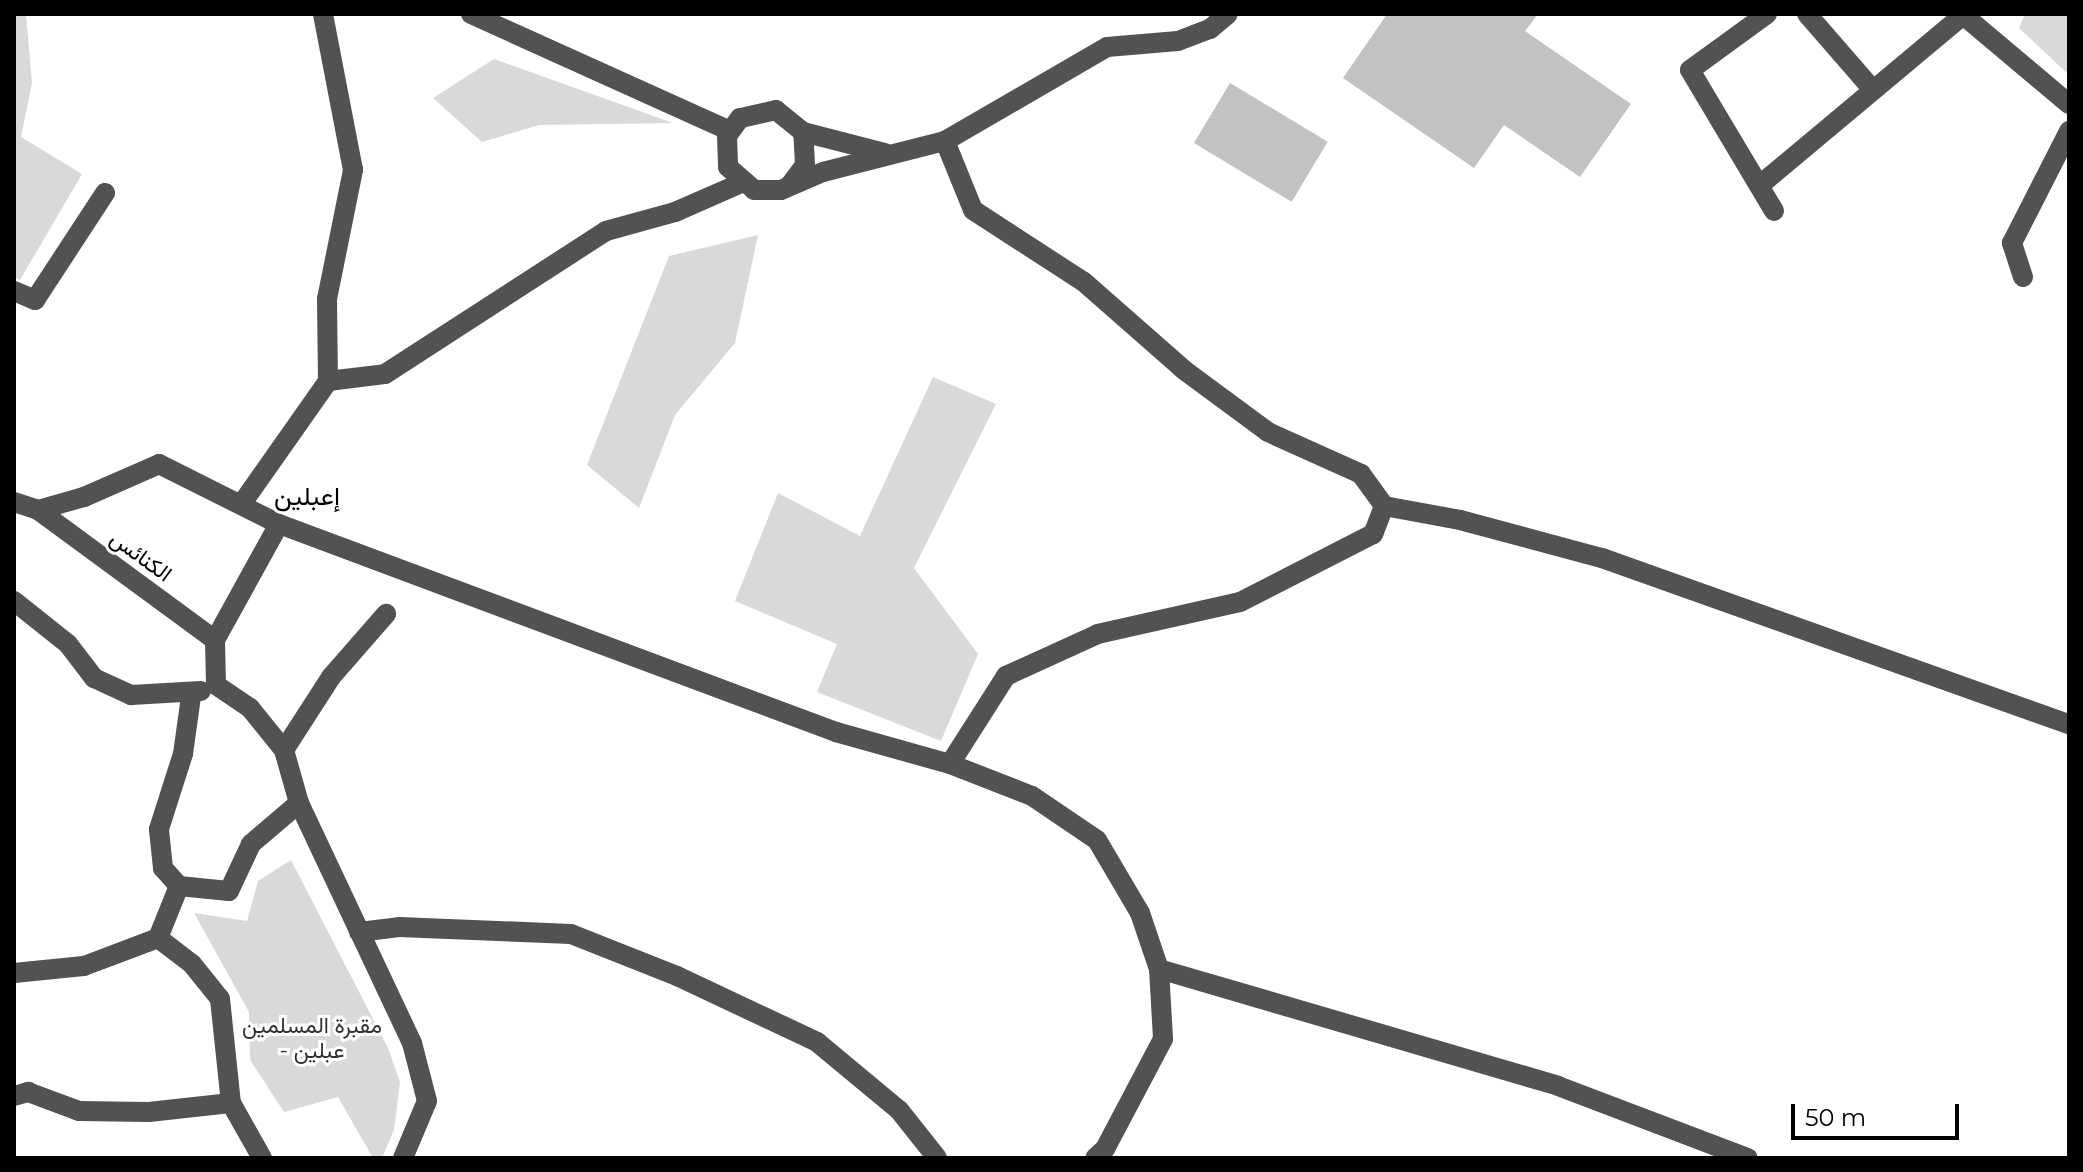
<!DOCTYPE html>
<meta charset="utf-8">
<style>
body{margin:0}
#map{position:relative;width:2083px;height:1172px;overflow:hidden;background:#fff;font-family:Montserrat,Vazirmatn,sans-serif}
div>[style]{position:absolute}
.green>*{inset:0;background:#d9d9d9}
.building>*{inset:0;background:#c2c2c2;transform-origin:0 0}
.minor>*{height:20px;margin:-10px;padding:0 10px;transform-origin:10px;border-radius:10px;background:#525252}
span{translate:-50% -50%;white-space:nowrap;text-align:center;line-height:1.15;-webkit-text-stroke:6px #fff;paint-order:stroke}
.street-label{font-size:22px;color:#000}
.park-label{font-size:22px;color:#303030}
.quarter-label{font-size:26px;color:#000}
.frame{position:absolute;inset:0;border:16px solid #000;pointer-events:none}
.scale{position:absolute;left:1791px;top:1104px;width:168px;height:36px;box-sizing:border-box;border:4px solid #000;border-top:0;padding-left:10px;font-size:24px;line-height:28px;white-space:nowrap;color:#000;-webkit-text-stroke:6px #fff;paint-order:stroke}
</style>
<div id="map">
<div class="green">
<div style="clip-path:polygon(14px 14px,26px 14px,32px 83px,21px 137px,82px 174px,20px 280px,14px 277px)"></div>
<div style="clip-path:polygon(2025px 14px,2069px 14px,2069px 75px,2019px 28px)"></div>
<div style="clip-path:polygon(494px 59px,673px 123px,539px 125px,482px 142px,433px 98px)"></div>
<div style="clip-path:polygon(758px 235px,735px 343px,675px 415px,639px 508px,587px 465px,669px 256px)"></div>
<div style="clip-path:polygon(933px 377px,996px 404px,914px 568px,978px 654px,941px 741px,817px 692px,837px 644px,735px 601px,778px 493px,860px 536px)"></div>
<div style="clip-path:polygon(291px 860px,388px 1048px,400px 1082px,394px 1130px,382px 1158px,373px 1158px,338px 1097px,284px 1112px,250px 1060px,249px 1012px,194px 913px,247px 921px,258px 881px)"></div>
</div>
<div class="building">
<div style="clip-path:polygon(1387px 14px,1538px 14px,1525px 31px,1631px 104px,1580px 177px,1504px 125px,1474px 168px,1343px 78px)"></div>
<div style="left:1230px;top:83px;width:114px;height:70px;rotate:31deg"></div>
</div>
<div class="minor">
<div style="left:471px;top:14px;width:284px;rotate:24.3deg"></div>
<div style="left:1767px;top:14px;width:95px;rotate:144deg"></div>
<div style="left:1690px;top:70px;width:164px;rotate:59.2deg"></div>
<div style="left:1807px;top:14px;width:101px;rotate:49deg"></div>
<div style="left:1962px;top:14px;width:140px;rotate:40.1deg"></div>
<div style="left:803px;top:132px;width:85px;rotate:14.4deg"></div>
<div style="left:945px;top:141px;width:74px;rotate:67.9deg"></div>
<div style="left:973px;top:210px;width:132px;rotate:33deg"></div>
<div style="left:1084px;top:282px;width:133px;rotate:41.3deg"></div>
<div style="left:1184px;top:370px;width:104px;rotate:36.4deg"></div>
<div style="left:1268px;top:432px;width:102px;rotate:24.3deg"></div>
<div style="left:1361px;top:474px;width:39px;rotate:54deg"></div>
<div style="left:1384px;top:506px;width:30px;rotate:111deg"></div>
<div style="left:1373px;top:534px;width:149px;rotate:152.9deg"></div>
<div style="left:1240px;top:602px;width:146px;rotate:167.3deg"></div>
<div style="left:1098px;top:634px;width:101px;rotate:155.5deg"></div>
<div style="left:1006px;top:676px;width:104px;rotate:122.5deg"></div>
<div style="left:790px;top:185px;width:25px;rotate:-53deg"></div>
<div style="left:805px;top:165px;width:33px;rotate:-93deg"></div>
<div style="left:803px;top:132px;width:35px;rotate:-141deg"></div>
<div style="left:776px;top:110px;width:37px;rotate:167deg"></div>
<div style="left:740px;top:118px;width:22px;rotate:126deg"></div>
<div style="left:727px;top:136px;width:31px;rotate:88deg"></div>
<div style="left:728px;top:167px;width:35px;rotate:41deg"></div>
<div style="left:754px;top:190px;width:27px"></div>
<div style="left:781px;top:190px;width:46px;rotate:-23.2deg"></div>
<div style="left:823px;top:172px;width:126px;rotate:-14.3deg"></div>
<div style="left:945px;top:141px;width:187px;rotate:-30.1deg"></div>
<div style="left:1107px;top:47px;width:71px;rotate:-4.8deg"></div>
<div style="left:1178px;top:41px;width:34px;rotate:-21deg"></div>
<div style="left:1210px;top:29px;width:23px;rotate:-40deg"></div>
<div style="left:1760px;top:185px;width:262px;rotate:-39.9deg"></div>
<div style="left:2023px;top:277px;width:36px;rotate:-108deg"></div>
<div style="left:2012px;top:243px;width:126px;rotate:-63deg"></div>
<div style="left:14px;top:291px;width:23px;rotate:23deg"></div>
<div style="left:35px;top:300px;width:128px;rotate:-56.8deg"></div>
<div style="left:328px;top:381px;width:57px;rotate:-7deg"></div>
<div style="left:385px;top:374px;width:263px;rotate:-32.9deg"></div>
<div style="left:606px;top:231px;width:72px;rotate:-15.4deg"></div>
<div style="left:675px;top:212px;width:72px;rotate:-23.7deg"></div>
<div style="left:14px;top:502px;width:25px;rotate:18deg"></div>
<div style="left:38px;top:510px;width:48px;rotate:-15.8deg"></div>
<div style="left:84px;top:497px;width:82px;rotate:-23.7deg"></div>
<div style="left:159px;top:464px;width:134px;rotate:26.6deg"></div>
<div style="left:279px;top:524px;width:595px;rotate:20.48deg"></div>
<div style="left:836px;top:732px;width:118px;rotate:15.7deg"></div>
<div style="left:950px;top:764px;width:88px;rotate:21.3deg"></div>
<div style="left:1032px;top:796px;width:78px;rotate:34.1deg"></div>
<div style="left:1097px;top:840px;width:85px;rotate:59.5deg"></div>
<div style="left:1140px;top:913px;width:59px;rotate:71.3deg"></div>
<div style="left:1159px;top:969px;width:70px;rotate:86.7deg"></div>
<div style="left:1163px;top:1039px;width:124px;rotate:117.8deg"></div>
<div style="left:1105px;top:1149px;width:13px;rotate:138deg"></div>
<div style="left:243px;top:502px;width:148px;rotate:-54.9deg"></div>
<div style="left:328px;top:381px;width:82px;rotate:-90.7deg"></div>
<div style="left:327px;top:299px;width:132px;rotate:-78.6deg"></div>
<div style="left:353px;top:170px;width:159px;rotate:-100.9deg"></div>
<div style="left:1384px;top:506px;width:77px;rotate:10.4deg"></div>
<div style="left:1460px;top:520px;width:147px;rotate:15deg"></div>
<div style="left:1602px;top:558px;width:496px;rotate:19.6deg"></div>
<div style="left:38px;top:510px;width:220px;rotate:36.3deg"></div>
<div style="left:14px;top:601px;width:69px;rotate:38.5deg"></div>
<div style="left:68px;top:644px;width:43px;rotate:52.6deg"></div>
<div style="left:94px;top:678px;width:41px;rotate:24.7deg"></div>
<div style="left:131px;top:695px;width:70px;rotate:-3.3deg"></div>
<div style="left:216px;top:685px;width:41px;rotate:34.1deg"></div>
<div style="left:250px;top:708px;width:54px;rotate:51deg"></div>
<div style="left:284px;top:750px;width:55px;rotate:74.2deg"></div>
<div style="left:299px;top:803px;width:265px;rotate:64.8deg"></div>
<div style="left:412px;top:1043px;width:60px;rotate:75.5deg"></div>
<div style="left:427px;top:1101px;width:62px;rotate:112.8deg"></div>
<div style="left:216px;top:685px;width:45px;rotate:-91.3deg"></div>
<div style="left:215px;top:640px;width:132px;rotate:-61.1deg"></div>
<div style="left:284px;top:750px;width:87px;rotate:-57.2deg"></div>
<div style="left:331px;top:677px;width:84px;rotate:-48.9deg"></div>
<div style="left:179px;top:886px;width:50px;rotate:5.7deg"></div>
<div style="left:229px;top:891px;width:52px;rotate:-64.9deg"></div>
<div style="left:251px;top:844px;width:63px;rotate:-40.5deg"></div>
<div style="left:359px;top:932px;width:40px;rotate:-7.1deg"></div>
<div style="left:399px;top:927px;width:172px;rotate:2.3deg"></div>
<div style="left:571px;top:934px;width:114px;rotate:21.6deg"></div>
<div style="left:677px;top:976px;width:155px;rotate:25.2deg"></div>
<div style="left:817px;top:1042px;width:107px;rotate:39.7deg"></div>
<div style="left:899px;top:1110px;width:61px;rotate:51.6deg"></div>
<div style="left:158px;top:938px;width:43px;rotate:37.4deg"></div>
<div style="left:192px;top:964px;width:45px;rotate:51.3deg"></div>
<div style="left:220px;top:999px;width:105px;rotate:84deg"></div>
<div style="left:231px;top:1103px;width:63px;rotate:60.6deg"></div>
<div style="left:1159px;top:969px;width:416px;rotate:16.3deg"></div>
<div style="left:1558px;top:1086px;width:203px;rotate:20.8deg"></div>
<div style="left:14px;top:973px;width:70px;rotate:-5.7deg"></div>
<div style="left:84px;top:966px;width:79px;rotate:-20.7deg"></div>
<div style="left:158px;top:938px;width:56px;rotate:-68deg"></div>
<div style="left:179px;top:886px;width:24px;rotate:-132deg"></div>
<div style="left:163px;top:868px;width:39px;rotate:-96deg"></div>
<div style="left:159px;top:829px;width:79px;rotate:-72.3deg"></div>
<div style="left:183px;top:754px;width:59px;rotate:-82.1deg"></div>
<div style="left:14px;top:1096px;width:15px;rotate:-16deg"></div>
<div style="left:28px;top:1092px;width:54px;rotate:20.4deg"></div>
<div style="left:79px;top:1111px;width:70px;rotate:0.8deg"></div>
<div style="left:149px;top:1112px;width:82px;rotate:-6.3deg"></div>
</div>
<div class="street-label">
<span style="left:141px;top:556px;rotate:36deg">الكنائس</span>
</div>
<div class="park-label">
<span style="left:312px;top:1038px">مقبرة المسلمين<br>- عبلين</span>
</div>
<div class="quarter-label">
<span style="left:307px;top:497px">إعبلين</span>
</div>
<div class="frame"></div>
<div class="scale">50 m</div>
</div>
